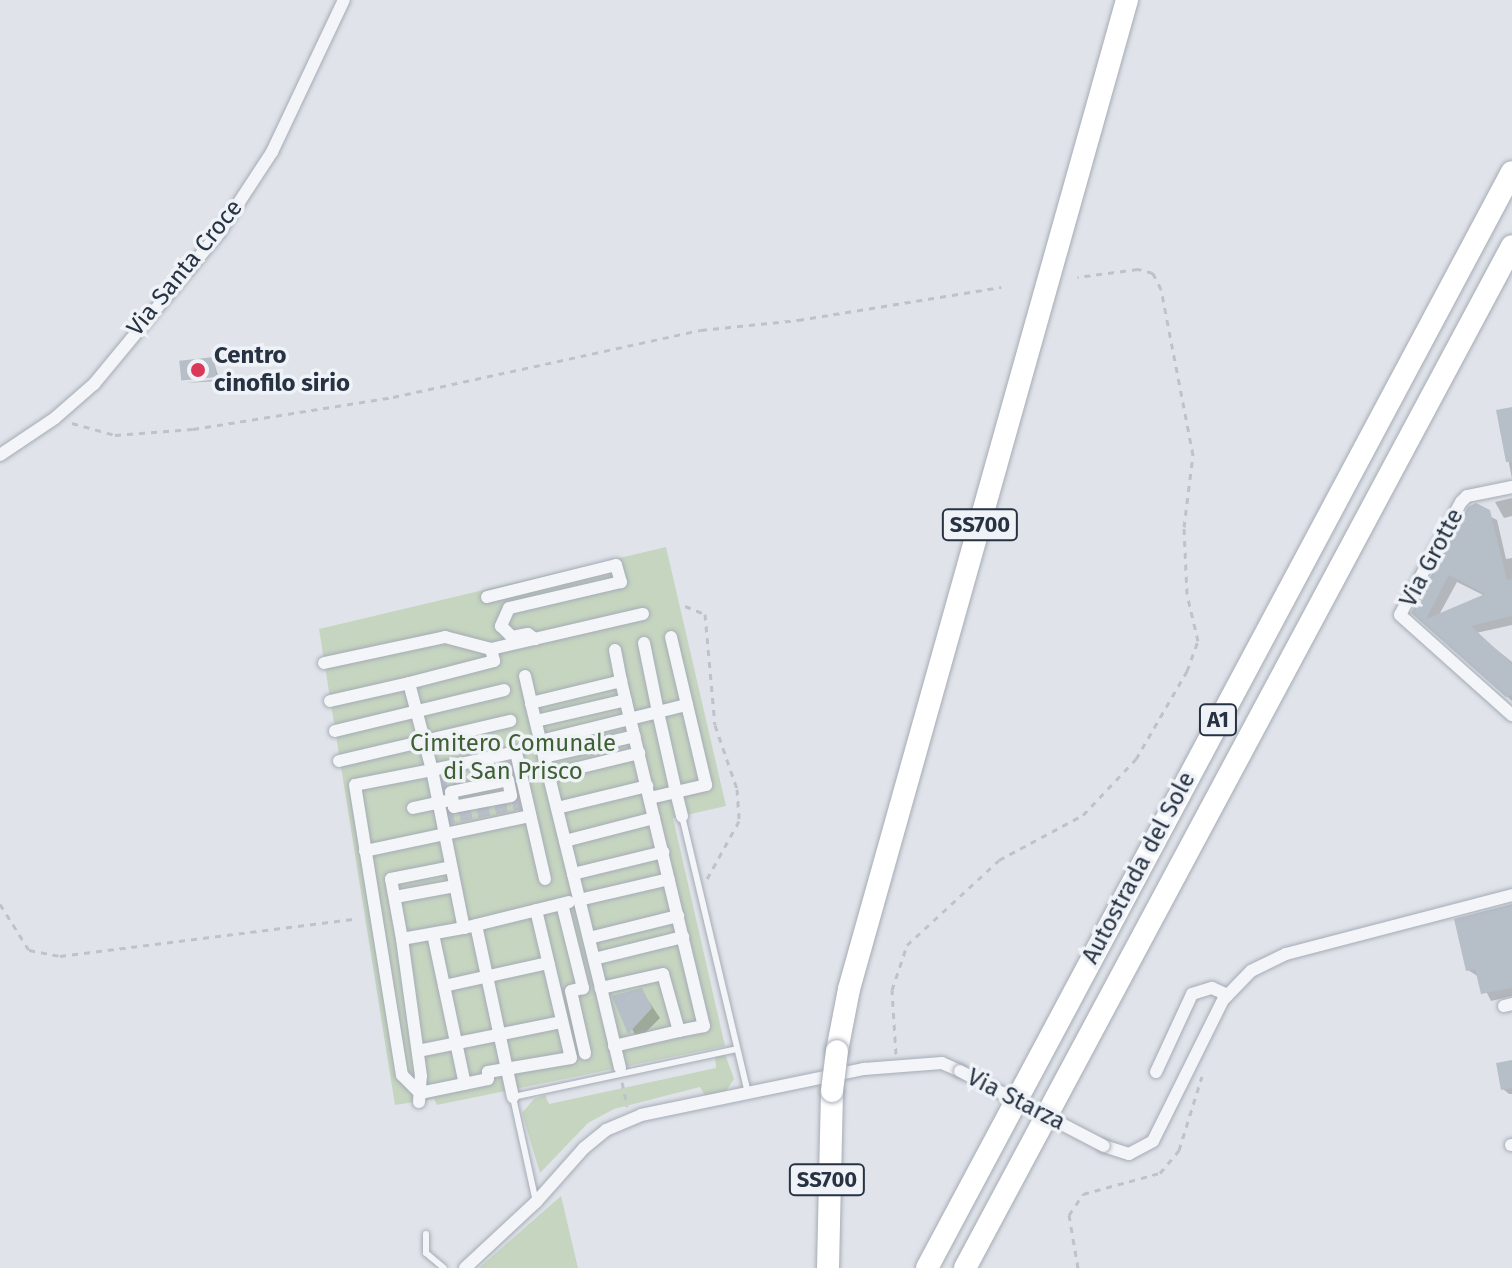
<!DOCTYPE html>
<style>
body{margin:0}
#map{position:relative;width:1512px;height:1268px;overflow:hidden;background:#e0e4ea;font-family:"Fira Sans",sans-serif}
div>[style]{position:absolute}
.green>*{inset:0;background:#c6d5c0}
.shadow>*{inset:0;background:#0003}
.building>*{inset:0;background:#b6bec8;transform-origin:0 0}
.street-tunnel>*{height:12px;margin-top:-6px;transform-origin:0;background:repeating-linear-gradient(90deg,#bbc0c9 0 12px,transparent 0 18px)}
.path>*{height:3px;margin-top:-1.5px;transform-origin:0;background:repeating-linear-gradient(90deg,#bec2c9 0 6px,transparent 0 12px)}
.roads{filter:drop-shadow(0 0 2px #a5abb5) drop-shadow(0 0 2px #a5abb5)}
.lane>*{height:6px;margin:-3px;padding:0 3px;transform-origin:3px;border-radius:3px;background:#f3f5f8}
.street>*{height:12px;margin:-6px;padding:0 6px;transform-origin:6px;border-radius:6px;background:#f3f5f8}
.highway>*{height:22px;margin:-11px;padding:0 11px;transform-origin:11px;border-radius:11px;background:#fff}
.bridges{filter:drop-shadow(0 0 2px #a5abb5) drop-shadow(0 0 2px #a5abb5)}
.street-bridge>*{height:12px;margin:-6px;padding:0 6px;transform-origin:6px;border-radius:6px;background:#f3f5f8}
.highway-bridge>*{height:22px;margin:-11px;padding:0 11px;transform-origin:11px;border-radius:11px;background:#fff}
.dots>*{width:22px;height:22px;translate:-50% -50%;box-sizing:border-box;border:4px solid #eff3f7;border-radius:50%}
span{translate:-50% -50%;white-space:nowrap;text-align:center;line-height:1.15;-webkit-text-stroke:7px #eff3f7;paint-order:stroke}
.shield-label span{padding:2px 6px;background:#eff3f7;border:2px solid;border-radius:6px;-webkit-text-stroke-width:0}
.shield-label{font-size:22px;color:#273243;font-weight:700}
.street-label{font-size:24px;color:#273243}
.poi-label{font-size:24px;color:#273243;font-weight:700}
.left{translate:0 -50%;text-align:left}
.park-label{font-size:24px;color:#3e6033}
</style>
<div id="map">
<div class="green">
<div style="clip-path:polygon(666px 547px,726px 806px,673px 818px,725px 1046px,437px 1105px,434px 1099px,395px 1105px,319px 629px)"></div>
<div style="clip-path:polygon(725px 1054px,734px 1079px,726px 1091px,706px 1097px,700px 1087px,614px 1109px,588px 1123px,540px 1173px,522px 1113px,534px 1099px,545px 1095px,549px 1104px,716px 1068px,715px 1056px)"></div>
<div style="clip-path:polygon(561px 1196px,578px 1268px,479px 1268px)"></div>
</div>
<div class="shadow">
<div style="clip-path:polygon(213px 359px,218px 375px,184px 380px)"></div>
<div style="clip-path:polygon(219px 379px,219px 381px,186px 383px)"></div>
<div style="clip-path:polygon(1512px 409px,1512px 479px,1499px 411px)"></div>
<div style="clip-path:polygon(1512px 498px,1512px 516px,1504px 518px,1495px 502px)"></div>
<div style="clip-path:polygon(evenodd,1472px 507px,1497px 520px,1506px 559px,1512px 558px,1512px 625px,1476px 633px,1512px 662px,1512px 701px,1422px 620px,1472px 507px,1457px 582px,1485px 596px,1439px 615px,1457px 582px)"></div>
<div style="clip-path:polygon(1512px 906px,1512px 996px,1491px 1001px,1479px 977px,1468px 970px)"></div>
<div style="clip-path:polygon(641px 990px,660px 1018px,638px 1040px,615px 997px)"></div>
<div style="clip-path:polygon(1512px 1062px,1512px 1094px,1509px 1094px,1503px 1089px)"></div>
</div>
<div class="building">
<div style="left:214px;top:357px;width:20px;height:35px;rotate:84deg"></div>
<div style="clip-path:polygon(1512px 407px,1512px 462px,1506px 462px,1496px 410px)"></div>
<div style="clip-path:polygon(evenodd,1476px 503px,1490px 510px,1507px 580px,1512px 579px,1512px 616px,1471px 626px,1512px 664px,1512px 695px,1506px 697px,1411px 613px,1468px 507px,1476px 503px,1449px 575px,1485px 594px,1426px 619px,1449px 575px)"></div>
<div style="clip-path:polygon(1512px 904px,1512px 988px,1481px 994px,1475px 969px,1466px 971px,1454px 919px)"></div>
<div style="clip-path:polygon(642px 988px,652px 1008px,628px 1034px,612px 996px)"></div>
<div style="clip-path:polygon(1512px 1060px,1512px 1088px,1501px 1090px,1496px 1063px)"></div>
</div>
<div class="street-tunnel">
<div style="left:435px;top:785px;width:86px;rotate:-12.1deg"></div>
<div style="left:442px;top:819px;width:86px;rotate:-11.4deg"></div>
</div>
<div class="path">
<div style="left:72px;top:423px;width:45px;rotate:15.6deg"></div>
<div style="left:115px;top:435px;width:78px;rotate:-4.4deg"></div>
<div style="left:193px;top:429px;width:203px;rotate:-9.1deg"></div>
<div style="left:393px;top:397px;width:315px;rotate:-12.3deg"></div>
<div style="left:701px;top:330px;width:98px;rotate:-5.9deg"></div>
<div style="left:798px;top:320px;width:206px;rotate:-9.2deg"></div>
<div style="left:685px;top:606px;width:22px;rotate:22deg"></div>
<div style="left:705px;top:614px;width:111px;rotate:84.9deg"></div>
<div style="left:715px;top:725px;width:68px;rotate:71deg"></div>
<div style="left:737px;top:789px;width:32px;rotate:86deg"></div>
<div style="left:739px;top:821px;width:66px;rotate:118.9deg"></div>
<div style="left:0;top:904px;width:54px;rotate:57.8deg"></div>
<div style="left:29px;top:950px;width:32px;rotate:11deg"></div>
<div style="left:60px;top:956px;width:295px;rotate:-7.2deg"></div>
<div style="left:896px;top:1054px;width:64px;rotate:-93.6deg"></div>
<div style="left:892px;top:990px;width:47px;rotate:-71.6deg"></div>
<div style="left:907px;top:945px;width:125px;rotate:-42.7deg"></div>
<div style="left:999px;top:860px;width:95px;rotate:-28.2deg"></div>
<div style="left:1083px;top:815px;width:77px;rotate:-46.6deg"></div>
<div style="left:1136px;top:759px;width:102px;rotate:-59.9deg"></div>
<div style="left:1187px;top:671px;width:32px;rotate:-70deg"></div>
<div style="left:1198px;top:641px;width:48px;rotate:-103.2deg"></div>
<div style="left:1187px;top:594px;width:67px;rotate:-92.6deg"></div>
<div style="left:1184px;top:527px;width:73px;rotate:-82.9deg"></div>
<div style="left:1193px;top:455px;width:169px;rotate:-100.9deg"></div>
<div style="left:1161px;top:289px;width:18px;rotate:-117deg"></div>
<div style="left:1153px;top:273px;width:16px;rotate:-165deg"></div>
<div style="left:1138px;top:269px;width:61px;rotate:172.4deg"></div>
<div style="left:622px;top:1082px;width:25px;rotate:78deg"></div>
<div style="left:1078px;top:1268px;width:54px;rotate:-99.6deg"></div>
<div style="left:1069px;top:1215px;width:25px;rotate:-56deg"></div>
<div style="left:1083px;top:1194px;width:80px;rotate:-15.3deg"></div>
<div style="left:1160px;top:1173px;width:30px;rotate:-50deg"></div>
<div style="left:1179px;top:1150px;width:77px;rotate:-72.7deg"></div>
</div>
<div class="roads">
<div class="lane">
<div style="left:682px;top:816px;width:284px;rotate:76.6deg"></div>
<div style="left:536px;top:1202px;width:107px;rotate:-102.4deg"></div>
<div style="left:513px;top:1097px;width:228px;rotate:-12.1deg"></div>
<div style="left:426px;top:1234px;width:19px;rotate:90deg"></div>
<div style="left:426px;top:1253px;width:23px;rotate:40deg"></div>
</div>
<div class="street">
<div style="left:0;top:455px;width:66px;rotate:-33.9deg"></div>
<div style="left:55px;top:418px;width:52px;rotate:-41.1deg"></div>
<div style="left:94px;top:384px;width:196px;rotate:-50.4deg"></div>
<div style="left:219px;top:233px;width:97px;rotate:-56.8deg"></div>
<div style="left:272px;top:152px;width:168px;rotate:-64.7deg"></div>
<div style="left:1512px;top:487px;width:46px;rotate:168.7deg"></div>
<div style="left:1467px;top:496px;width:8px;rotate:135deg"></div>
<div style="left:1461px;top:502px;width:128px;rotate:118.4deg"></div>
<div style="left:1400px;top:615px;width:150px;rotate:41.8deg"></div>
<div style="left:487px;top:597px;width:133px;rotate:-13.9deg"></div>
<div style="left:616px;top:565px;width:18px;rotate:74deg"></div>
<div style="left:621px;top:582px;width:115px;rotate:166.9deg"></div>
<div style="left:509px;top:608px;width:20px;rotate:114deg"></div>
<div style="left:501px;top:626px;width:16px;rotate:45deg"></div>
<div style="left:512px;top:637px;width:16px;rotate:-11deg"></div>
<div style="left:528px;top:634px;width:9px;rotate:36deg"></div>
<div style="left:644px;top:643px;width:70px;rotate:78.5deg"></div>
<div style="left:658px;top:712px;width:30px;rotate:-14deg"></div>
<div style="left:615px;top:650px;width:32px;rotate:79deg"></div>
<div style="left:324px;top:663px;width:124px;rotate:-12.1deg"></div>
<div style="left:445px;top:637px;width:48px;rotate:14.6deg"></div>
<div style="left:525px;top:676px;width:28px;rotate:77deg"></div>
<div style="left:409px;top:683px;width:88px;rotate:-14.5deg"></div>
<div style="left:494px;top:661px;width:12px;rotate:-104deg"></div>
<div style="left:491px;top:649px;width:156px;rotate:-13deg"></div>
<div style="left:330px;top:701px;width:81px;rotate:-12.8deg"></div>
<div style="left:409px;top:683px;width:90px;rotate:75.2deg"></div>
<div style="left:432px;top:770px;width:78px;rotate:169deg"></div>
<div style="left:355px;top:785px;width:294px;rotate:80.8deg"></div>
<div style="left:402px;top:1075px;width:25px;rotate:45deg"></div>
<div style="left:420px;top:1093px;width:69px;rotate:-11.6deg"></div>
<div style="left:488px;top:1079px;width:7px;rotate:-90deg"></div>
<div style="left:488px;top:1072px;width:84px;rotate:-9.6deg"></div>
<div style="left:571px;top:1058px;width:152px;rotate:-103.3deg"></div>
<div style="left:536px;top:721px;width:92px;rotate:-13.1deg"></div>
<div style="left:335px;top:731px;width:174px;rotate:-13.6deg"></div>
<div style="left:540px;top:741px;width:122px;rotate:-13.8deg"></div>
<div style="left:658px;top:712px;width:82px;rotate:77.3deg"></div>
<div style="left:676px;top:792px;width:31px;rotate:-13deg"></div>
<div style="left:706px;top:785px;width:152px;rotate:-103.3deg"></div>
<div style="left:544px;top:757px;width:93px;rotate:-13deg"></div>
<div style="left:339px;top:761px;width:176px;rotate:-13.2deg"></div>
<div style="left:549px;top:775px;width:93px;rotate:-13.7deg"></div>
<div style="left:508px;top:780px;width:16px;rotate:79deg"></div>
<div style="left:511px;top:796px;width:58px;rotate:169.1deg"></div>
<div style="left:454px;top:807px;width:15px;rotate:-101deg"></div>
<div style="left:451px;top:792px;width:58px;rotate:-11.9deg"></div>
<div style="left:650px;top:798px;width:27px;rotate:-13deg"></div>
<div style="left:676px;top:792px;width:25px;rotate:76deg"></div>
<div style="left:413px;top:808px;width:33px;rotate:-12deg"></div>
<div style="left:557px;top:808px;width:93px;rotate:-13.7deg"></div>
<div style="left:565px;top:841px;width:92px;rotate:-14.5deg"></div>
<div style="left:365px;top:851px;width:168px;rotate:-12deg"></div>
<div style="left:573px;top:874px;width:93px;rotate:-13.7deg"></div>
<div style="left:545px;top:879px;width:130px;rotate:-102.9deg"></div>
<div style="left:516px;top:752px;width:86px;rotate:167.9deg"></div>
<div style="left:432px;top:770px;width:161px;rotate:78.6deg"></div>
<div style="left:464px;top:928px;width:108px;rotate:-13.9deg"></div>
<div style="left:395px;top:897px;width:61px;rotate:-10.4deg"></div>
<div style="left:579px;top:900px;width:92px;rotate:-13.1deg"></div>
<div style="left:562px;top:904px;width:87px;rotate:76deg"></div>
<div style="left:583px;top:988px;width:12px;rotate:166deg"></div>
<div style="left:571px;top:991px;width:64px;rotate:77.3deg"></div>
<div style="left:476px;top:925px;width:176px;rotate:77.9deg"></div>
<div style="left:433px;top:934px;width:153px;rotate:78deg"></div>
<div style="left:589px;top:938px;width:92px;rotate:-13.9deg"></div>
<div style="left:402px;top:939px;width:61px;rotate:-100.4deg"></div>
<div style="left:391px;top:879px;width:61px;rotate:-11.3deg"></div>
<div style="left:594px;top:959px;width:92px;rotate:-13.9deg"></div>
<div style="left:444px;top:986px;width:107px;rotate:-12.5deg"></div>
<div style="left:601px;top:988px;width:293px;rotate:-103.8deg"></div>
<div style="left:531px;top:703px;width:93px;rotate:-13.7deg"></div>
<div style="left:621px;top:681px;width:355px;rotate:76.5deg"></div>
<div style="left:704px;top:1026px;width:25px;rotate:169deg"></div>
<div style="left:1504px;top:1006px;width:8px;rotate:-14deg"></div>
<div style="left:614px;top:1046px;width:67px;rotate:-13deg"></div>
<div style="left:679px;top:1031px;width:59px;rotate:-105.7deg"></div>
<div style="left:663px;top:974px;width:64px;rotate:167.3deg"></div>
<div style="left:601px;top:988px;width:82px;rotate:76.6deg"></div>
<div style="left:418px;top:1051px;width:147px;rotate:-11.4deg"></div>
<div style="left:1156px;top:1072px;width:86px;rotate:-65.2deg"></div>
<div style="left:1192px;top:994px;width:21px;rotate:-17deg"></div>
<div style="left:1212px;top:988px;width:17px;rotate:24deg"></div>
<div style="left:419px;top:1102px;width:26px;rotate:-86deg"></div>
<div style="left:421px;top:1076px;width:138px;rotate:-97.9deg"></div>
<div style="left:402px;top:939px;width:63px;rotate:-10.1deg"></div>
<div style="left:1511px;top:1145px;width:1px"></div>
<div style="left:1104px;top:1146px;width:26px;rotate:18deg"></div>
<div style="left:1129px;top:1154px;width:27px;rotate:-28deg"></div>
<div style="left:1153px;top:1141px;width:157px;rotate:-63.6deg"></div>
<div style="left:1223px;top:1000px;width:40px;rotate:-46deg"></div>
<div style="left:1251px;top:971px;width:39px;rotate:-26deg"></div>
<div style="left:1286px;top:954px;width:234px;rotate:-14.6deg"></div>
<div style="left:465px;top:1268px;width:97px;rotate:-42.9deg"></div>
<div style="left:536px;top:1202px;width:72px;rotate:-48.4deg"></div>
<div style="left:584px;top:1148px;width:28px;rotate:-39deg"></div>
<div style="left:606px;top:1130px;width:38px;rotate:-23deg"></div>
<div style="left:641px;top:1115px;width:228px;rotate:-11.7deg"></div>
<div style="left:864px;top:1069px;width:78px;rotate:-4.4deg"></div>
<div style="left:942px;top:1063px;width:20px;rotate:24deg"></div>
</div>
<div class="highway">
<div style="left:837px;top:1051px;width:63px;rotate:-79deg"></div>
<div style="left:849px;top:989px;width:1027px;rotate:-74.3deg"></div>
<div style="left:828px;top:1268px;width:177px;rotate:-88.7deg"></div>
<div style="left:927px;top:1268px;width:1242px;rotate:-61.91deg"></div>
<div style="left:965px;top:1268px;width:1159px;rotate:-61.84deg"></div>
</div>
</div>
<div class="bridges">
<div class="street-bridge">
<div style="left:960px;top:1071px;width:162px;rotate:27.5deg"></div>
</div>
<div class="highway-bridge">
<div style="left:832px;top:1091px;width:40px;rotate:-82.9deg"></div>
</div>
</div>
<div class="dots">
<div style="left:198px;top:370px;background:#db395a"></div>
</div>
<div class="shield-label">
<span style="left:980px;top:525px">SS700</span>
<span style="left:1218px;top:720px">A1</span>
<span style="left:827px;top:1180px">SS700</span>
</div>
<div class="street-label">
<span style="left:185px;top:268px;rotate:-51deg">Via Santa Croce</span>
<span style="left:1432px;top:558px;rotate:-62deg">Via Grotte</span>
<span style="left:1139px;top:868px;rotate:-62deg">Autostrada del Sole</span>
<span style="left:1016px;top:1100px;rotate:27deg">Via Starza</span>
</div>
<div class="poi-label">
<span class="left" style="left:214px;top:370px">Centro<br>cinofilo sirio</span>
</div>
<div class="park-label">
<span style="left:513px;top:758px">Cimitero Comunale<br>di San Prisco</span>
</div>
</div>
